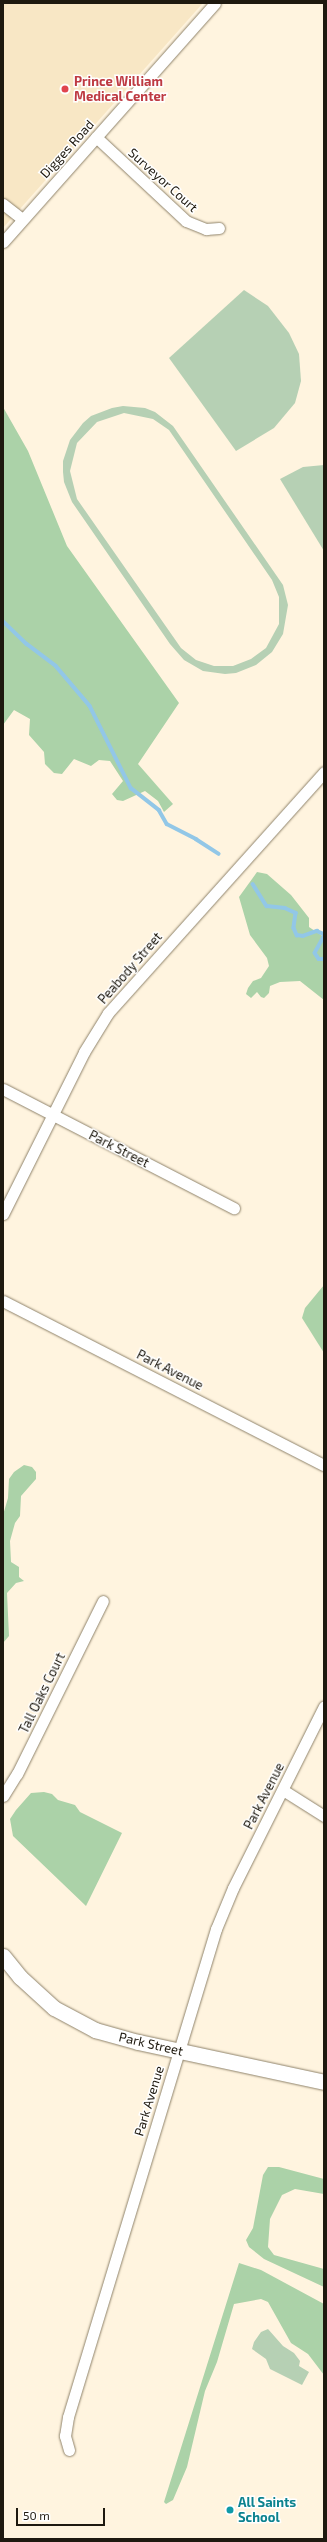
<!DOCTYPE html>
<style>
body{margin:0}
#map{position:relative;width:327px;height:2542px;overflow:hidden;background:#fff4df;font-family:"Exo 2",sans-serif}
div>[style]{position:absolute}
.built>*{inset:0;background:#f8e7c5}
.green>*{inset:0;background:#b6d0b4}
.forest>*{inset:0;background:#abd2a8}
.stream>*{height:3.5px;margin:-1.75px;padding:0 1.75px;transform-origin:1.75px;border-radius:1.75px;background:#92c7e7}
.roads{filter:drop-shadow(0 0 1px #8f836b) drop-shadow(0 0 1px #8f836b)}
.street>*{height:11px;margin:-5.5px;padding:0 5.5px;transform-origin:5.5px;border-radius:5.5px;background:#fff}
.secondary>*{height:15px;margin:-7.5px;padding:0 7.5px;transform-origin:7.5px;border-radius:7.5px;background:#fff}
.dots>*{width:11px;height:11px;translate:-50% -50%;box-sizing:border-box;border:2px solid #fff;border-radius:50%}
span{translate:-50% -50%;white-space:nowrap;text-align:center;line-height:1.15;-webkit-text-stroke:3px #fff;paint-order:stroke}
.health-label{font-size:13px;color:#be3a42;font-weight:700}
.left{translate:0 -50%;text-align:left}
.street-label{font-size:13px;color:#1e190f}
.culture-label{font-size:13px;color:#0d838f;font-weight:700}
.frame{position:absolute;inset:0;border:4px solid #1e190f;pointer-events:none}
.scale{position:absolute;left:16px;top:2508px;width:89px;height:18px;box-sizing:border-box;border:2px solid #1e190f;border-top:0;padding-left:5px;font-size:12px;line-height:14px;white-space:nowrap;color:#1e190f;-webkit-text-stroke:3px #fff;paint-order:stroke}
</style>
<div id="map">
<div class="built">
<div style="clip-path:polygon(3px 3px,203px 3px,3px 228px)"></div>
</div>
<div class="green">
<div style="clip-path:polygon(244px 290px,268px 306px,289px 333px,299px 354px,301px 381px,295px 403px,274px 428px,236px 451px,169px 358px)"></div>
<div style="clip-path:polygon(evenodd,123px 406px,145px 408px,155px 412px,173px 426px,283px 585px,288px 605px,283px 634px,272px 652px,256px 665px,236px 673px,225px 674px,203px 671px,184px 660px,170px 644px,72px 502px,64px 482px,63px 472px,63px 461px,70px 440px,83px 423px,91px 416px,112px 408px,123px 406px,124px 413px,153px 419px,169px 430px,272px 580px,279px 597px,279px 624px,266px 648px,251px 659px,233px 666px,214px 666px,196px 660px,181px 648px,77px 499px,70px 471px,77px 443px,97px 422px,124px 413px)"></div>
<div style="clip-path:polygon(324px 465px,324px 551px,280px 479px,303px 467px)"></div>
<div style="clip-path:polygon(268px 2329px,283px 2346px,294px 2353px,300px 2361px,299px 2366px,309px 2372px,302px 2385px,270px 2369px,266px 2359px,252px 2349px,254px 2342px,261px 2332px)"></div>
</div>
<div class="forest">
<div style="clip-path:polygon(3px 407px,28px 451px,67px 546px,179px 703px,138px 764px,173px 804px,164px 812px,158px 801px,145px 791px,123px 801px,117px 800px,112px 794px,123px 781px,110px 761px,99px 760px,91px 766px,74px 759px,62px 774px,54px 773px,45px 764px,44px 752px,29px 735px,30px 719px,14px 710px,3px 725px)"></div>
<div style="clip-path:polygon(257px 872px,267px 874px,291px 895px,309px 918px,309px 927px,324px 937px,324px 1000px,300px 981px,280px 982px,270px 986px,269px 993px,264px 998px,261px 997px,257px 992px,251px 998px,246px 994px,248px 988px,253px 981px,261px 978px,269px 966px,267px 958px,250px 935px,239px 897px)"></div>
<div style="clip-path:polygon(324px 1285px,324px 1353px,302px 1318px,305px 1308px)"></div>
<div style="clip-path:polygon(24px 1465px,32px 1467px,36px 1472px,36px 1479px,21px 1496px,20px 1516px,15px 1523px,10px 1541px,11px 1562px,19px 1567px,19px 1577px,24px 1581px,16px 1583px,7px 1593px,9px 1636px,3px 1643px,3px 1515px,8px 1498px,9px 1479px,14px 1472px)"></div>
<div style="clip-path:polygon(44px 1792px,52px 1794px,58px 1800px,75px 1805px,80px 1812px,122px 1833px,86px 1906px,13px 1836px,10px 1819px,16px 1810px,31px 1793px)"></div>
<div style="clip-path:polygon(268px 2167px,279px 2167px,324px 2179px,324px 2194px,295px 2189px,282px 2195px,270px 2219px,268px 2247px,274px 2255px,324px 2269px,324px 2287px,264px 2259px,249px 2247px,246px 2240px,253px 2228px,263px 2175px)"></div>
<div style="clip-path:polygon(239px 2263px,261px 2270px,324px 2304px,324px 2375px,308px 2354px,291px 2343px,268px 2302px,261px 2299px,234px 2304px,217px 2362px,205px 2391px,187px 2467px,173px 2500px,166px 2504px,164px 2502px)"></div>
</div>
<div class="stream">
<div style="left:3px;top:621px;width:33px;rotate:44deg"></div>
<div style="left:27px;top:644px;width:36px;rotate:37deg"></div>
<div style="left:56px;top:666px;width:52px;rotate:49.6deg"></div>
<div style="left:90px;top:706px;width:92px;rotate:63.4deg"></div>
<div style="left:131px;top:788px;width:36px;rotate:38deg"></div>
<div style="left:159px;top:810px;width:16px;rotate:60deg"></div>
<div style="left:167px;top:824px;width:33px;rotate:27deg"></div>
<div style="left:196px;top:839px;width:27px;rotate:33deg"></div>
<div style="left:253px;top:884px;width:26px;rotate:58deg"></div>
<div style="left:267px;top:906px;width:18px;rotate:6deg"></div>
<div style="left:285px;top:908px;width:12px;rotate:24deg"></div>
<div style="left:296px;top:913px;width:15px;rotate:98deg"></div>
<div style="left:294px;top:928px;width:8px;rotate:67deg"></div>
<div style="left:297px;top:935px;width:6px;rotate:9deg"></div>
<div style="left:303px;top:936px;width:15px;rotate:-20deg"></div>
<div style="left:317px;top:931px;width:8px;rotate:23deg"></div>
<div style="left:324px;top:937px;width:18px;rotate:119deg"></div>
<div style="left:315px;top:953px;width:7px;rotate:56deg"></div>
<div style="left:319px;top:959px;width:5px"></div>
</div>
<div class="roads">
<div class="street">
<div style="left:96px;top:137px;width:123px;rotate:43deg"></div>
<div style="left:186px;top:221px;width:22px;rotate:22deg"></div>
<div style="left:206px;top:229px;width:13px;rotate:-4deg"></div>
<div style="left:3px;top:204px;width:24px;rotate:38deg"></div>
<div style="left:3px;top:242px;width:319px;rotate:-48.4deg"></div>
<div style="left:3px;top:1089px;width:260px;rotate:27.3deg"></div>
<div style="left:3px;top:1214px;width:181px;rotate:-63.4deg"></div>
<div style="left:84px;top:1052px;width:46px;rotate:-58.4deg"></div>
<div style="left:108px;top:1013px;width:324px;rotate:-48.1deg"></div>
<div style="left:3px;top:1301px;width:360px;rotate:27.1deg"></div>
<div style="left:283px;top:1790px;width:49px;rotate:32.4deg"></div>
<div style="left:3px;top:1796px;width:26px;rotate:-58deg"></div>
<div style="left:17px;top:1774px;width:193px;rotate:-63.6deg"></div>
<div style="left:69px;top:2450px;width:15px;rotate:-106deg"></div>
<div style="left:65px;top:2436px;width:19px;rotate:-81deg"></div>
<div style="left:68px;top:2417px;width:510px;rotate:-73.13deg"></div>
<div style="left:216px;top:1929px;width:44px;rotate:-67.5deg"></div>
<div style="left:233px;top:1888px;width:203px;rotate:-63.4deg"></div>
</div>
<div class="secondary">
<div style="left:3px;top:1956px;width:27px;rotate:51deg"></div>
<div style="left:20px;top:1977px;width:46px;rotate:42.4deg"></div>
<div style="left:54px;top:2008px;width:47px;rotate:28.2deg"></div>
<div style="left:95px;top:2030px;width:45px;rotate:15.6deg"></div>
<div style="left:138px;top:2042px;width:190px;rotate:12.1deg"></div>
</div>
</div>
<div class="dots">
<div style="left:65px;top:89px;background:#e0444e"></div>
<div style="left:230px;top:2510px;background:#0f9aa8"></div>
</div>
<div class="health-label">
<span class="left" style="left:74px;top:89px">Prince William<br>Medical Center</span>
</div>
<div class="street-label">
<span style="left:67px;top:149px;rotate:-48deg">Digges Road</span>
<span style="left:163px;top:180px;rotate:42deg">Surveyor Court</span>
<span style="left:130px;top:968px;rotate:-49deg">Peabody Street</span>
<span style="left:119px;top:1149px;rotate:27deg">Park Street</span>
<span style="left:170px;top:1370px;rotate:27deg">Park Avenue</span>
<span style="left:42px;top:1693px;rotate:-64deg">Tall Oaks Court</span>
<span style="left:264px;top:1796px;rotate:-63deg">Park Avenue</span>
<span style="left:151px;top:2044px;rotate:13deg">Park Street</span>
<span style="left:149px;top:2101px;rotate:-73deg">Park Avenue</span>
</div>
<div class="culture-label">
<span class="left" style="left:238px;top:2510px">All Saints<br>School</span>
</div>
<div class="frame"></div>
<div class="scale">50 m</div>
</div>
